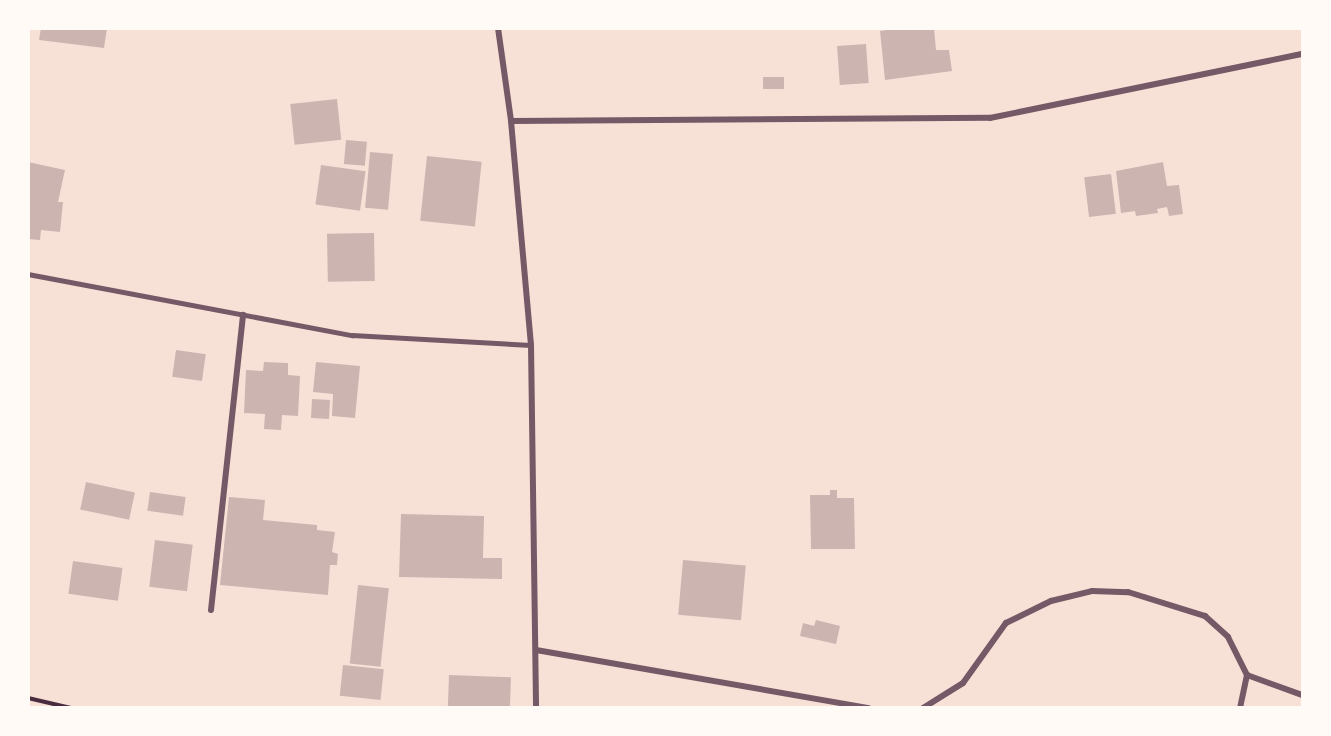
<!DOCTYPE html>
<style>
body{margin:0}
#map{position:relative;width:1331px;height:736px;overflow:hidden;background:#f7e1d7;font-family:"Archivo Narrow",sans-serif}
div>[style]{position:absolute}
.building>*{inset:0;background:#ccb4b1;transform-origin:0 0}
.path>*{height:4px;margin:-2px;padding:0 2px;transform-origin:2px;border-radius:2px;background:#4a2c40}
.service>*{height:4.5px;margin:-2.25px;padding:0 2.25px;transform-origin:2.25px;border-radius:2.25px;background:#755966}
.minor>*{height:6px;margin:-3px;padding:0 3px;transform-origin:3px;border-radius:3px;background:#755966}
span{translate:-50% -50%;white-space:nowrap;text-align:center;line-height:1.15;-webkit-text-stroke:4.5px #fffaf5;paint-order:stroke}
.frame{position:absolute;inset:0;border:30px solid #fffaf5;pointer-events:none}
</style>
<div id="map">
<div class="building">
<div style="clip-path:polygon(41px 28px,107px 28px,104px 48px,39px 40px)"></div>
<div style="clip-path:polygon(899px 28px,934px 28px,936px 50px,949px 50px,952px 71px,885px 80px,880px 31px)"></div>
<div style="left:866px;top:44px;width:39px;height:29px;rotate:86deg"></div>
<div style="left:784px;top:77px;width:12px;height:21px;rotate:90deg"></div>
<div style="left:337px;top:99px;width:41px;height:47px;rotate:84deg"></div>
<div style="left:346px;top:140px;width:21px;height:24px;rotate:5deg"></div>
<div style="left:370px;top:152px;width:23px;height:56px;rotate:5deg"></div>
<div style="left:427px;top:156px;width:55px;height:65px;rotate:6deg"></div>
<div style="clip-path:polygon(28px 162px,65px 170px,58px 202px,63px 202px,60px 232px,41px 230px,40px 240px,28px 239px)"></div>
<div style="clip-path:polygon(1163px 162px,1167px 186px,1179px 185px,1183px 214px,1169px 216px,1167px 207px,1157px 209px,1158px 213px,1136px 216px,1135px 211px,1121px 213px,1116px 171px)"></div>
<div style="left:321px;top:165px;width:45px;height:40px;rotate:8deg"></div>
<div style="left:1111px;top:174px;width:40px;height:27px;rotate:83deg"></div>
<div style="left:374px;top:233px;width:48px;height:47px;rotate:89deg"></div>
<div style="left:176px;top:350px;width:30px;height:27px;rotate:8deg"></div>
<div style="clip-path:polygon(264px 362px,288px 363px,288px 375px,300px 376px,298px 416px,282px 415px,281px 430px,264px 429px,265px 414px,244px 413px,246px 370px,263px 371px)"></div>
<div style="clip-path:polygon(316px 362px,360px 366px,355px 418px,332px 416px,333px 394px,313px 392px)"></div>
<div style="left:312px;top:399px;width:18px;height:19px;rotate:3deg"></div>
<div style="left:86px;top:482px;width:50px;height:28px;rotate:12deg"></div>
<div style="clip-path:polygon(830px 490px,837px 490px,837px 498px,854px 498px,855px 549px,811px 549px,810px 495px,830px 495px)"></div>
<div style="left:150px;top:492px;width:36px;height:19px;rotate:8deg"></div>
<div style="clip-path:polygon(229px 497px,265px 500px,263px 520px,317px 525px,317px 530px,335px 532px,332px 552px,338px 554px,337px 565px,330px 565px,328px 595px,220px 585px)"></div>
<div style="clip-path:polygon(401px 514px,484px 516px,483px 558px,502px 558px,502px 579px,399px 577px)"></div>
<div style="left:155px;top:540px;width:38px;height:47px;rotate:7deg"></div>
<div style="left:683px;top:560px;width:63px;height:55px;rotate:5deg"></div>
<div style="left:73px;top:561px;width:50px;height:33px;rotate:8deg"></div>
<div style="left:358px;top:585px;width:31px;height:79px;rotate:6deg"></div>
<div style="clip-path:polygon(816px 620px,840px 626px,836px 644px,800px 636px,803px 623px,814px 626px)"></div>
<div style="left:343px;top:665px;width:41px;height:31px;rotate:6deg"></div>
<div style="left:449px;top:675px;width:62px;height:33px;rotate:2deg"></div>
</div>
<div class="path">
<div style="left:28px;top:698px;width:44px;rotate:13.1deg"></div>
</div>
<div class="service">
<div style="left:28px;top:274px;width:330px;rotate:10.7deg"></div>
<div style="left:352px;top:335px;width:179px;rotate:3.2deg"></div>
</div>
<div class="minor">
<div style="left:498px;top:28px;width:94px;rotate:82deg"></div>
<div style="left:511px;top:121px;width:225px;rotate:84.9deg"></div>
<div style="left:531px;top:345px;width:363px;rotate:89.2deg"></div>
<div style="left:511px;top:121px;width:479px;rotate:-0.4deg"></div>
<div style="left:990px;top:118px;width:318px;rotate:-11.6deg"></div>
<div style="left:211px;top:610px;width:297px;rotate:-83.8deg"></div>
<div style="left:536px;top:650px;width:338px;rotate:9.9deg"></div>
<div style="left:923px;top:708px;width:47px;rotate:-32deg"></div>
<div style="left:963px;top:683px;width:74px;rotate:-54.4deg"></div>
<div style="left:1006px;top:623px;width:50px;rotate:-26.1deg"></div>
<div style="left:1051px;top:601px;width:42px;rotate:-13.7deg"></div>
<div style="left:1092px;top:591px;width:36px;rotate:2deg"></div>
<div style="left:1128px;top:592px;width:81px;rotate:17.3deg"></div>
<div style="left:1205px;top:616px;width:31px;rotate:42deg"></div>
<div style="left:1228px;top:637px;width:42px;rotate:63.4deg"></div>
<div style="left:1240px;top:708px;width:34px;rotate:-78deg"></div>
<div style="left:1247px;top:675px;width:59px;rotate:20deg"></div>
</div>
<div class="frame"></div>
</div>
